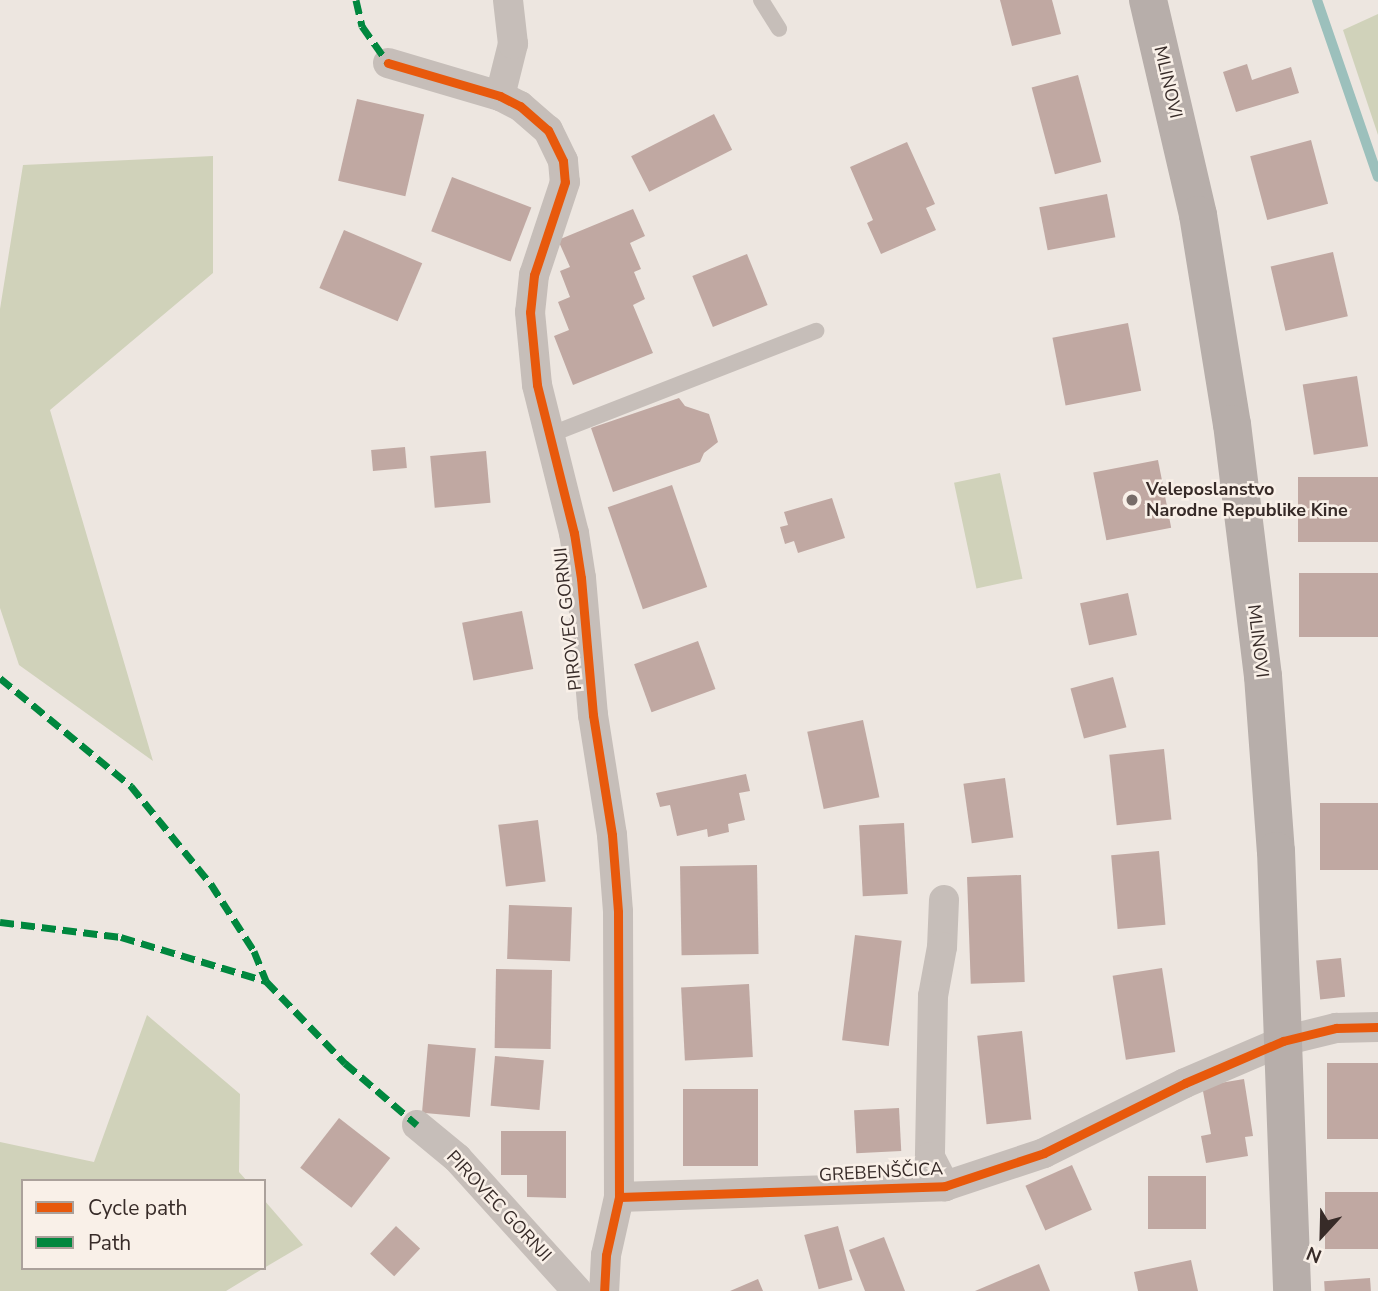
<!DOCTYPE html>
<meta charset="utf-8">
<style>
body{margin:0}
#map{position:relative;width:1378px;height:1291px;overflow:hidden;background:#ede6e0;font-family:"Nunito Sans",sans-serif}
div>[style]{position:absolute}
.green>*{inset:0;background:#d0d2ba;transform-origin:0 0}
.stream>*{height:10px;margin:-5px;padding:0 5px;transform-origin:5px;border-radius:5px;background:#9cc0bc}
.building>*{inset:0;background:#c0a8a2;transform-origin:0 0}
.lane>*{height:16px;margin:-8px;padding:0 8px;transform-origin:8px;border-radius:8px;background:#c6beb9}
.street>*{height:30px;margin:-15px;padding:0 15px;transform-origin:15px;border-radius:15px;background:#c6beb9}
.secondary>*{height:38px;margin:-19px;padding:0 19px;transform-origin:19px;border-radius:19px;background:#b7aeaa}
.quiet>*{height:7px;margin-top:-3.5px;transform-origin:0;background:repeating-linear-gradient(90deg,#00873e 0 14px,transparent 0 21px)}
.cycleway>*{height:9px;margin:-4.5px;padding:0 4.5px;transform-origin:4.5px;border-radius:4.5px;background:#e8590c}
.dots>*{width:19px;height:19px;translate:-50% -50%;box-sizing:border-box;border:4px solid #f9f0e8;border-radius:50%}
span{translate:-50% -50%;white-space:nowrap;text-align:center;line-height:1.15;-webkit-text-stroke:5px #f9f0e8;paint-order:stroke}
.street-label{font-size:18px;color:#372b28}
.poi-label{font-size:18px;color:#372b28;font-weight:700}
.left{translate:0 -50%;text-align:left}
.legend{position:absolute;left:21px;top:1179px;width:245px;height:91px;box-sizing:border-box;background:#f9f0e8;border:2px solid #aba19b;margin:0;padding:9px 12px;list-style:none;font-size:21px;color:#372b28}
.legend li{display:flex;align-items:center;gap:14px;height:35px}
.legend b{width:35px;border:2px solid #aba19b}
.north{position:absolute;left:1287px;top:1200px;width:70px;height:70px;-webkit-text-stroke:5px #f9f0e8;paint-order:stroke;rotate:202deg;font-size:19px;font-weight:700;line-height:28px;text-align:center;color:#372b28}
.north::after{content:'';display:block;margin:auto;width:24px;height:32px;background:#372b28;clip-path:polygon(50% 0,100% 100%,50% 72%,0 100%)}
</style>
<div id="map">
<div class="green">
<div style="clip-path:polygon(1378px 14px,1378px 135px,1343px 30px)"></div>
<div style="clip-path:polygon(213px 156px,213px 273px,50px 410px,153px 761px,19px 665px,0 608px,0 309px,23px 165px)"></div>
<div style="left:1000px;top:473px;width:108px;height:47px;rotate:78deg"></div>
<div style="clip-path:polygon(147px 1015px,240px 1094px,239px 1172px,247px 1181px,23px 1181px,23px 1268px,264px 1268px,226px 1291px,0 1291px,0 1142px,94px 1162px)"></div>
<div style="clip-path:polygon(264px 1200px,303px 1245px,264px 1268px)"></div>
</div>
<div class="stream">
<div style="left:1317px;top:0;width:187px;rotate:71deg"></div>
</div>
<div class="building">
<div style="clip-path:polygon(1000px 0,1052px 0,1061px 34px,1012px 46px)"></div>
<div style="clip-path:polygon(1247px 64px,1252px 80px,1291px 67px,1299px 93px,1236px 112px,1223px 72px)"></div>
<div style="left:1078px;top:75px;width:90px;height:48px;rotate:75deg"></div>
<div style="left:357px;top:99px;width:69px;height:84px;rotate:13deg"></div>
<div style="left:714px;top:114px;width:40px;height:93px;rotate:63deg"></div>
<div style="left:1311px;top:140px;width:66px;height:63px;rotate:75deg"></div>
<div style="clip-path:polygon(907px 142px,935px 204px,926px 208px,936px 230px,881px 254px,867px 223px,873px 220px,850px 167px)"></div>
<div style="left:452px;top:177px;width:85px;height:58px;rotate:21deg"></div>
<div style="left:1107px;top:194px;width:44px;height:69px;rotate:79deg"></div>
<div style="clip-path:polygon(633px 209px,645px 236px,630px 243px,641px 269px,634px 272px,645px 299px,633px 305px,653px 353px,573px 385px,554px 336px,569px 330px,558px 302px,570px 297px,560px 271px,570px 267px,558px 240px)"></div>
<div style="left:344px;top:230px;width:85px;height:63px;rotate:23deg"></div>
<div style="left:1333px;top:252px;width:66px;height:64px;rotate:77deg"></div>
<div style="left:747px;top:254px;width:55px;height:59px;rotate:68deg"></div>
<div style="left:1128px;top:323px;width:69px;height:77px;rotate:79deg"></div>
<div style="left:1357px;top:376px;width:71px;height:55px;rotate:81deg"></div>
<div style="clip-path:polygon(679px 398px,685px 406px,709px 414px,718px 442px,704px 453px,700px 462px,613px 492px,591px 428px)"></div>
<div style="left:405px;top:447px;width:21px;height:34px;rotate:85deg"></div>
<div style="left:486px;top:451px;width:52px;height:56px;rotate:85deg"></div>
<div style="left:1158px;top:460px;width:69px;height:66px;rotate:79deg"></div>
<div style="left:1378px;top:477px;width:65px;height:80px;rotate:90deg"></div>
<div style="left:672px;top:485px;width:108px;height:68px;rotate:71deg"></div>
<div style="clip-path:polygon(832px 498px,845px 538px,798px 553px,794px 541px,785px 544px,780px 527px,788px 525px,784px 512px)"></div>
<div style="left:1378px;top:573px;width:64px;height:79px;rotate:90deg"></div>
<div style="left:1128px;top:593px;width:43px;height:49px;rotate:78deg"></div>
<div style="left:522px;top:611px;width:59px;height:61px;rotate:79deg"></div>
<div style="left:698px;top:641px;width:51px;height:68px;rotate:70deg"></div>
<div style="left:1113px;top:677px;width:52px;height:44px;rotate:75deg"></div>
<div style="left:863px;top:720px;width:79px;height:57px;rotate:78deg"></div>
<div style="left:1164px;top:749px;width:71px;height:55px;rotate:84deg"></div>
<div style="clip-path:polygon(746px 774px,750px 791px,739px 793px,745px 820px,728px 824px,729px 832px,708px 837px,707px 829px,677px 836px,670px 805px,660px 807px,656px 793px)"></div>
<div style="left:1005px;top:778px;width:60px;height:42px;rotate:82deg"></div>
<div style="left:1378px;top:803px;width:67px;height:58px;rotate:90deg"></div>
<div style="left:538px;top:820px;width:62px;height:40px;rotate:83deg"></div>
<div style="left:904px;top:823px;width:71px;height:45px;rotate:87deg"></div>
<div style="left:1159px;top:851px;width:74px;height:48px;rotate:85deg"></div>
<div style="left:757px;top:865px;width:89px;height:77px;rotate:89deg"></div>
<div style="left:1021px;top:875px;width:107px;height:54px;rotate:88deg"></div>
<div style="left:509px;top:905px;width:63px;height:54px;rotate:2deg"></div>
<div style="left:855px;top:935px;width:47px;height:106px;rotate:7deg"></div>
<div style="left:1341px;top:958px;width:39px;height:25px;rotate:84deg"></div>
<div style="left:1162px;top:968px;width:85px;height:50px;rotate:81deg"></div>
<div style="left:496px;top:969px;width:56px;height:79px;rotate:1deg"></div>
<div style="left:749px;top:984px;width:73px;height:68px;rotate:87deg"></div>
<div style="left:1022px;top:1031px;width:89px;height:45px;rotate:84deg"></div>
<div style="left:428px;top:1044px;width:48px;height:69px;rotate:5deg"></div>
<div style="left:495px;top:1056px;width:49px;height:50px;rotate:5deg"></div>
<div style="left:1327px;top:1063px;width:51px;height:76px"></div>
<div style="clip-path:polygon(1244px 1079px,1253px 1136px,1245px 1137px,1248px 1156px,1206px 1163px,1201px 1136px,1211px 1134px,1202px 1086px)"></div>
<div style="left:683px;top:1089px;width:75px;height:77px"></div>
<div style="left:899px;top:1108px;width:43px;height:45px;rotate:87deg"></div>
<div style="left:339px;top:1118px;width:65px;height:63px;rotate:38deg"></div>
<div style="clip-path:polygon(501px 1131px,566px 1131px,566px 1198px,527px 1197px,527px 1175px,501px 1175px)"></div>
<div style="left:1072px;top:1165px;width:49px;height:51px;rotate:66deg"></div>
<div style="left:1148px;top:1176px;width:58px;height:53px"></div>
<div style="left:1378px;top:1192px;width:57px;height:53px;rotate:90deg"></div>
<div style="left:396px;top:1226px;width:33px;height:38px;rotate:43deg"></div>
<div style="left:838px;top:1226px;width:56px;height:35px;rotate:75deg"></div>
<div style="clip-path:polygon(884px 1237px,905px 1291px,865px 1291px,849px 1250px)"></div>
<div style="clip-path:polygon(1191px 1260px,1198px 1291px,1138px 1291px,1134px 1272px)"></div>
<div style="clip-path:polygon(1039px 1264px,1050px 1291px,975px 1291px)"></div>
<div style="left:1370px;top:1278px;width:13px;height:46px;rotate:86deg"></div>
<div style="clip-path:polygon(758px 1279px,763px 1291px,730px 1291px)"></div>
</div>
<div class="lane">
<div style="left:761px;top:0;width:34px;rotate:58deg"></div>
<div style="left:549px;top:435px;width:287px;rotate:-21.3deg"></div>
</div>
<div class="street">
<div style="left:388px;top:63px;width:117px;rotate:16.4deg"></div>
<div style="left:500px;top:96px;width:22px;rotate:27deg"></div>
<div style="left:520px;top:106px;width:37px;rotate:41deg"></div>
<div style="left:548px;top:130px;width:34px;rotate:64deg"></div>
<div style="left:563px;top:161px;width:21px;rotate:85deg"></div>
<div style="left:565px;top:182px;width:98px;rotate:108.4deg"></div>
<div style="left:534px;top:275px;width:37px;rotate:96deg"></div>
<div style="left:530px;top:312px;width:73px;rotate:84.5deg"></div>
<div style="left:537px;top:385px;width:153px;rotate:76deg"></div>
<div style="left:574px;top:533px;width:46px;rotate:81.2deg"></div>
<div style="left:581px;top:578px;width:138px;rotate:85deg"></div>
<div style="left:593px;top:715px;width:121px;rotate:81deg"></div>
<div style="left:612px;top:835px;width:77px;rotate:85.5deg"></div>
<div style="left:618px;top:912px;width:285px;rotate:89.8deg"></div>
<div style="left:619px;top:1197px;width:59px;rotate:102.6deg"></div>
<div style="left:606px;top:1255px;width:36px;rotate:93deg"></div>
<div style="left:500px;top:96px;width:54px;rotate:-76deg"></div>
<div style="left:513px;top:44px;width:44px;rotate:-96.5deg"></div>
<div style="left:944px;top:900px;width:47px;rotate:92.4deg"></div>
<div style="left:942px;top:947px;width:50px;rotate:100.4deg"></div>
<div style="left:933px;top:996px;width:161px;rotate:91.1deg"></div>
<div style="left:930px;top:1157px;width:33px;rotate:63deg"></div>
<div style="left:417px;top:1125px;width:52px;rotate:39.5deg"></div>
<div style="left:457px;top:1158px;width:179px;rotate:47.9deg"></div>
<div style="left:619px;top:1197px;width:326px;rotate:-1.9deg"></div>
<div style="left:945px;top:1186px;width:104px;rotate:-18.4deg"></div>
<div style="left:1044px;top:1153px;width:157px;rotate:-26.4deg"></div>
<div style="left:1185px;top:1083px;width:107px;rotate:-23.2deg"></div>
<div style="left:1283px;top:1041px;width:55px;rotate:-13.8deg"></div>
<div style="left:1336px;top:1028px;width:42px;rotate:-1.4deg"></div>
</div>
<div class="secondary">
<div style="left:1148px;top:0;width:221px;rotate:76.9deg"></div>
<div style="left:1198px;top:215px;width:212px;rotate:80.8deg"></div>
<div style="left:1232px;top:424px;width:254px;rotate:83deg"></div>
<div style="left:1263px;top:676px;width:175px;rotate:85.8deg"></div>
<div style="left:1276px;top:851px;width:440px;rotate:87.9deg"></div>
</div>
<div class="quiet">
<div style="left:356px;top:0;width:27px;rotate:77deg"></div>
<div style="left:362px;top:26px;width:45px;rotate:54.9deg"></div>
<div style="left:0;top:678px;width:170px;rotate:39.5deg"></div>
<div style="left:131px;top:786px;width:127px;rotate:50.8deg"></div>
<div style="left:211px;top:884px;width:80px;rotate:57.3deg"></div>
<div style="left:254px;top:951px;width:32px;rotate:68deg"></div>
<div style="left:266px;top:981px;width:114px;rotate:46.1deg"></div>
<div style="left:345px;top:1063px;width:95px;rotate:40.7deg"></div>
<div style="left:0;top:922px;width:122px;rotate:7.1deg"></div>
<div style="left:121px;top:937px;width:152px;rotate:16.9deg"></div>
</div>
<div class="cycleway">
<div style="left:388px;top:63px;width:117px;rotate:16.4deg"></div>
<div style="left:500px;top:96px;width:22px;rotate:27deg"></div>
<div style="left:520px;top:106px;width:37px;rotate:41deg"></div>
<div style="left:548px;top:130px;width:34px;rotate:64deg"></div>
<div style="left:563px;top:161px;width:21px;rotate:85deg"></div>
<div style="left:565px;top:182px;width:98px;rotate:108.4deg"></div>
<div style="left:534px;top:275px;width:37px;rotate:96deg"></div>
<div style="left:530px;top:312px;width:73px;rotate:84.5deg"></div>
<div style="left:537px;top:385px;width:153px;rotate:76deg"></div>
<div style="left:574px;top:533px;width:46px;rotate:81.2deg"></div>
<div style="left:581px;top:578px;width:138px;rotate:85deg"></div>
<div style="left:593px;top:715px;width:121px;rotate:81deg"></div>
<div style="left:612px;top:835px;width:77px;rotate:85.5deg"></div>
<div style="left:618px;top:912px;width:285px;rotate:89.8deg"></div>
<div style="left:619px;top:1197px;width:59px;rotate:102.6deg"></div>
<div style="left:606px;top:1255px;width:36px;rotate:93deg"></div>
<div style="left:619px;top:1197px;width:326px;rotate:-1.9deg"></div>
<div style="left:945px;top:1186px;width:104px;rotate:-18.4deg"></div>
<div style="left:1044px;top:1153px;width:157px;rotate:-26.4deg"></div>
<div style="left:1185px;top:1083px;width:107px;rotate:-23.2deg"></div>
<div style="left:1283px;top:1041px;width:55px;rotate:-13.8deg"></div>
<div style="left:1336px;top:1028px;width:42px;rotate:-1.4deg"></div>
</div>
<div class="dots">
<div style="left:1132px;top:500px;background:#776c68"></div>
</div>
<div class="street-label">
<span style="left:1168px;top:82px;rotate:77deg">MLINOVI</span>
<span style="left:568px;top:619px;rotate:-96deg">PIROVEC GORNJI</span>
<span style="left:1258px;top:641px;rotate:83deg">MLINOVI</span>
<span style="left:881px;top:1172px;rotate:-3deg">GREBENŠČICA</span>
<span style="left:499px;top:1206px;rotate:47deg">PIROVEC GORNJI</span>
</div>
<div class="poi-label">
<span class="left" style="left:1146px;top:500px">Veleposlanstvo<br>Narodne Republike Kine</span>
</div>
<ul class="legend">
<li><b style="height:9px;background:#e8590c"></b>Cycle path</li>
<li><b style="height:9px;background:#00873e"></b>Path</li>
</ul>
<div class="north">N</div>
</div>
